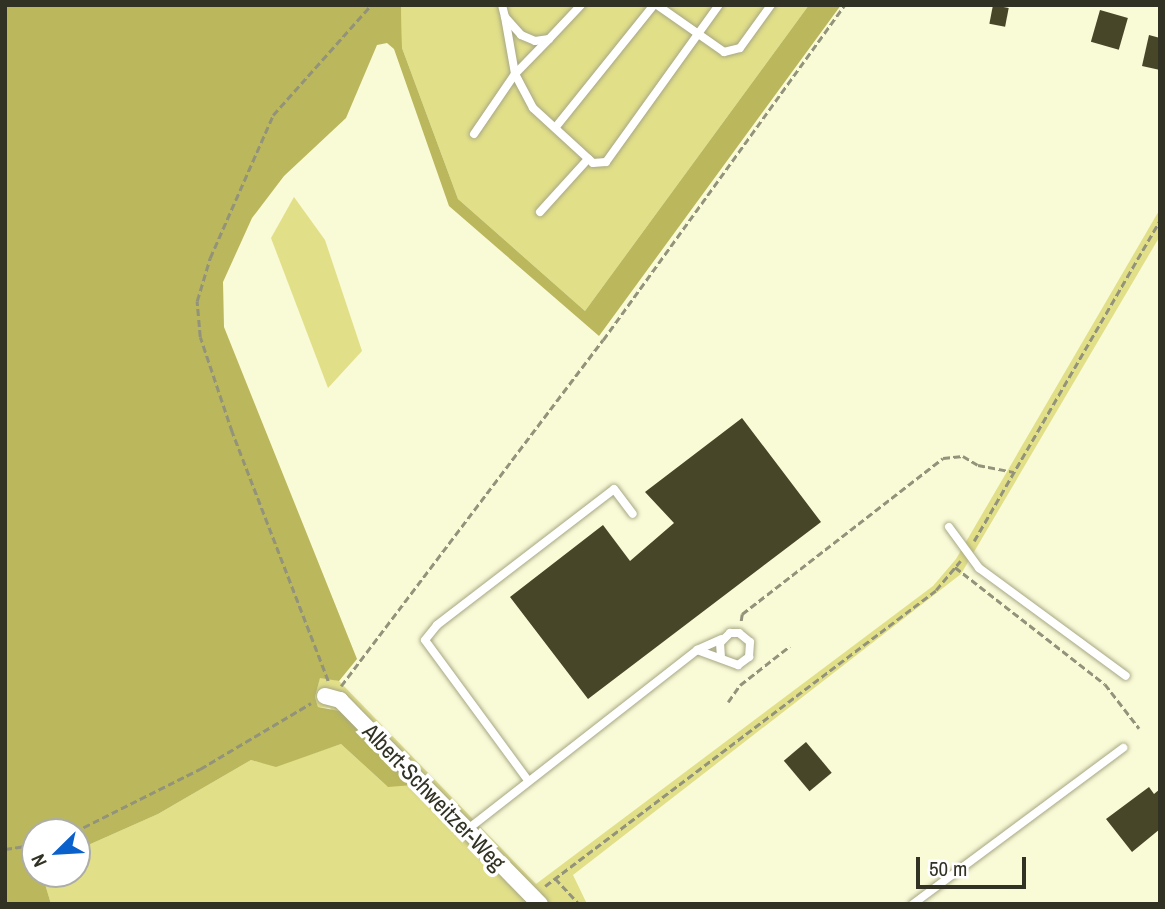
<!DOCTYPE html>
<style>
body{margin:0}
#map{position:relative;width:1165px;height:909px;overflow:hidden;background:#f9fad6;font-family:"Archivo Narrow",sans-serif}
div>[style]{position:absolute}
.green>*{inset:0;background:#e1df88}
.forest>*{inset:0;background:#bab75c}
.building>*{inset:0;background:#474628;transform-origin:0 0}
.path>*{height:2.5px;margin-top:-1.25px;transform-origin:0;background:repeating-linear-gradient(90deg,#92937a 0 7px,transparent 0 10.5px)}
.roads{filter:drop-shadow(0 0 2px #a7a785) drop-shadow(0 0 2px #a7a785)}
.lane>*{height:8px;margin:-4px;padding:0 4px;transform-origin:4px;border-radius:4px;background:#fff}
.street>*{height:16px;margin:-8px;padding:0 8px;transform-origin:8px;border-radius:8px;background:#fff}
span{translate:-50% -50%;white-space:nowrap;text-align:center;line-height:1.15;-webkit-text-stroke:7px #fff;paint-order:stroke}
.street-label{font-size:23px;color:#323224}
.frame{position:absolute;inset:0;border:7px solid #323224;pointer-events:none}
.north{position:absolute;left:21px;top:818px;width:70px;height:70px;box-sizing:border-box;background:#fff;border:2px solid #adada7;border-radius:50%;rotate:246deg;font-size:19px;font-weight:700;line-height:28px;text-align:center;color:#323224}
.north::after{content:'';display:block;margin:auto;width:24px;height:32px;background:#0a61cb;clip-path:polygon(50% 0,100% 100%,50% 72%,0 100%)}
.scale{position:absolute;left:916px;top:857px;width:110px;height:32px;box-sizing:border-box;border:4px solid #323224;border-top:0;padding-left:9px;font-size:21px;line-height:24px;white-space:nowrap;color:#323224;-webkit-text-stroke:5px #fff;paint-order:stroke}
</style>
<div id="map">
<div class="green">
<div style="clip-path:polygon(401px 5px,809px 5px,585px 311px,458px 199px,402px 48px)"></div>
<div style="clip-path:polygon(294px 197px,325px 240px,362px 351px,328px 388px,271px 238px)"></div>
<div style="clip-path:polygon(1160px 209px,1160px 236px,961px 574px,573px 875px,587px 904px,51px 904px,42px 874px,77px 874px,77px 850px,158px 814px,251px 760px,276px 766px,341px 744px,388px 787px,330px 708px,318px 707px,315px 697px,320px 677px,339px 681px,536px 884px,933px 586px,956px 559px)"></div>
</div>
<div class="forest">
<div style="clip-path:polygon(5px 5px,401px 5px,402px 48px,458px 199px,585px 311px,809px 5px,841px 5px,599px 336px,449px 206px,394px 49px,387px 43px,377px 45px,346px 118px,284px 176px,252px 218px,223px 282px,224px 327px,357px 659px,339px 681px,320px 678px,315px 697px,318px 707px,344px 712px,413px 785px,388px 787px,341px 744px,276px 767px,251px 760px,158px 814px,77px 850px,77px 832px,35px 832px,35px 874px,42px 874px,51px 904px,5px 904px)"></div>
</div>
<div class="building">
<div style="left:993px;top:5px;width:16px;height:19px;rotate:11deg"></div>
<div style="left:1100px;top:10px;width:29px;height:33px;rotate:16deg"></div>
<div style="clip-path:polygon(1149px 35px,1160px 38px,1160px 70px,1142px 66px)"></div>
<div style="clip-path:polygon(742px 418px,821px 522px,588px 699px,510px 597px,603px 525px,630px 561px,674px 523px,645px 492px)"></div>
<div style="left:806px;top:742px;width:40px;height:29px;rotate:50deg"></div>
<div style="clip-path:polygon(1149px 787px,1154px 794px,1160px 789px,1160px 829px,1132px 852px,1106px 819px)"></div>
</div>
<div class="path">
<div style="left:974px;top:541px;width:371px;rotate:-59.9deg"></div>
<div style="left:955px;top:567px;width:190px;rotate:38deg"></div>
<div style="left:1105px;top:684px;width:56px;rotate:52.3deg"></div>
<div style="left:741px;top:621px;width:7px;rotate:-82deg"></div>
<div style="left:742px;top:614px;width:254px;rotate:-37.8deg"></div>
<div style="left:943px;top:458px;width:20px;rotate:-6deg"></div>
<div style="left:963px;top:456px;width:17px;rotate:31deg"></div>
<div style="left:978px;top:465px;width:36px;rotate:11deg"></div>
<div style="left:328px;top:681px;width:267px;rotate:-111.1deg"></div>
<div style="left:232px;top:432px;width:100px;rotate:-108.6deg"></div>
<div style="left:200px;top:337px;width:36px;rotate:-95deg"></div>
<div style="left:197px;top:301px;width:45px;rotate:-73.2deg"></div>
<div style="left:210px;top:258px;width:156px;rotate:-66.2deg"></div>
<div style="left:273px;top:115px;width:147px;rotate:-48.3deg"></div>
<div style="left:341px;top:686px;width:434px;rotate:-52.9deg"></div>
<div style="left:603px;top:340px;width:413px;rotate:-54.2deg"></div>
<div style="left:728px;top:702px;width:21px;rotate:-55deg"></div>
<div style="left:740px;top:685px;width:63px;rotate:-38deg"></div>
<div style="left:74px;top:832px;width:141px;rotate:-26.6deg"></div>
<div style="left:200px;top:769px;width:129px;rotate:-30.7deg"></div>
<div style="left:5px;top:849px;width:30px;rotate:-8deg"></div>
<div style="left:555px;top:878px;width:35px;rotate:47deg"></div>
<div style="left:545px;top:886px;width:490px;rotate:-37.1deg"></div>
<div style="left:936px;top:590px;width:38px;rotate:-50deg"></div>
</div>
<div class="roads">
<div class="lane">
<div style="left:502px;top:5px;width:12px;rotate:76deg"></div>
<div style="left:505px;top:17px;width:24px;rotate:48deg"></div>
<div style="left:521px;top:35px;width:15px;rotate:23deg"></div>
<div style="left:535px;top:41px;width:14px;rotate:-8deg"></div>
<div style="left:549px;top:39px;width:47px;rotate:-46.7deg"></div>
<div style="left:657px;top:5px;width:82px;rotate:35deg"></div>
<div style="left:724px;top:52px;width:16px;rotate:-14deg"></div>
<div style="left:740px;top:48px;width:53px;rotate:-54.2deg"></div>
<div style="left:505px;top:17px;width:58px;rotate:80deg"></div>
<div style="left:515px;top:74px;width:38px;rotate:62deg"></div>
<div style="left:533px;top:108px;width:81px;rotate:42.5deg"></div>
<div style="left:593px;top:163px;width:13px;rotate:-4deg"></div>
<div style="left:606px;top:162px;width:193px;rotate:-54.3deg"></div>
<div style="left:555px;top:128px;width:158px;rotate:-51.2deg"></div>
<div style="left:474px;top:134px;width:73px;rotate:-55.7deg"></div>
<div style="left:515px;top:74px;width:49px;rotate:-45.8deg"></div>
<div style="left:540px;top:212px;width:72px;rotate:-47.8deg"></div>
<div style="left:949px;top:527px;width:51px;rotate:53.8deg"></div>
<div style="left:979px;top:568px;width:182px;rotate:36.3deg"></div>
<div style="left:697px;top:650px;width:44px;rotate:20.1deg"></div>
<div style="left:738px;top:665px;width:14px;rotate:-36deg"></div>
<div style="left:749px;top:657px;width:15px;rotate:-86deg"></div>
<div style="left:750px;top:642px;width:14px;rotate:-141deg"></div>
<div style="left:739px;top:633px;width:9px;rotate:180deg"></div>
<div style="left:730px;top:633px;width:14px;rotate:135deg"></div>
<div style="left:720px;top:643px;width:14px;rotate:86deg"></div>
<div style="left:527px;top:779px;width:172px;rotate:-126.3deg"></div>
<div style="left:425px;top:640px;width:19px;rotate:-51deg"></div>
<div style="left:437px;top:625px;width:223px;rotate:-37.5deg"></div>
<div style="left:614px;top:489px;width:31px;rotate:53deg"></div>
<div style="left:468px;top:829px;width:291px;rotate:-38deg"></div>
<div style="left:697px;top:650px;width:27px;rotate:-24deg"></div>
<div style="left:913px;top:904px;width:262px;rotate:-36.6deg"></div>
</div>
<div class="street">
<div style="left:325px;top:696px;width:16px;rotate:15deg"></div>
<div style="left:340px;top:700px;width:286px;rotate:45.6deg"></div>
</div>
</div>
<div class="street-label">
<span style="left:434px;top:797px;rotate:46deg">Albert-Schweitzer-Weg</span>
</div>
<div class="frame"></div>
<div class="north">N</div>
<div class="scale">50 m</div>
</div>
